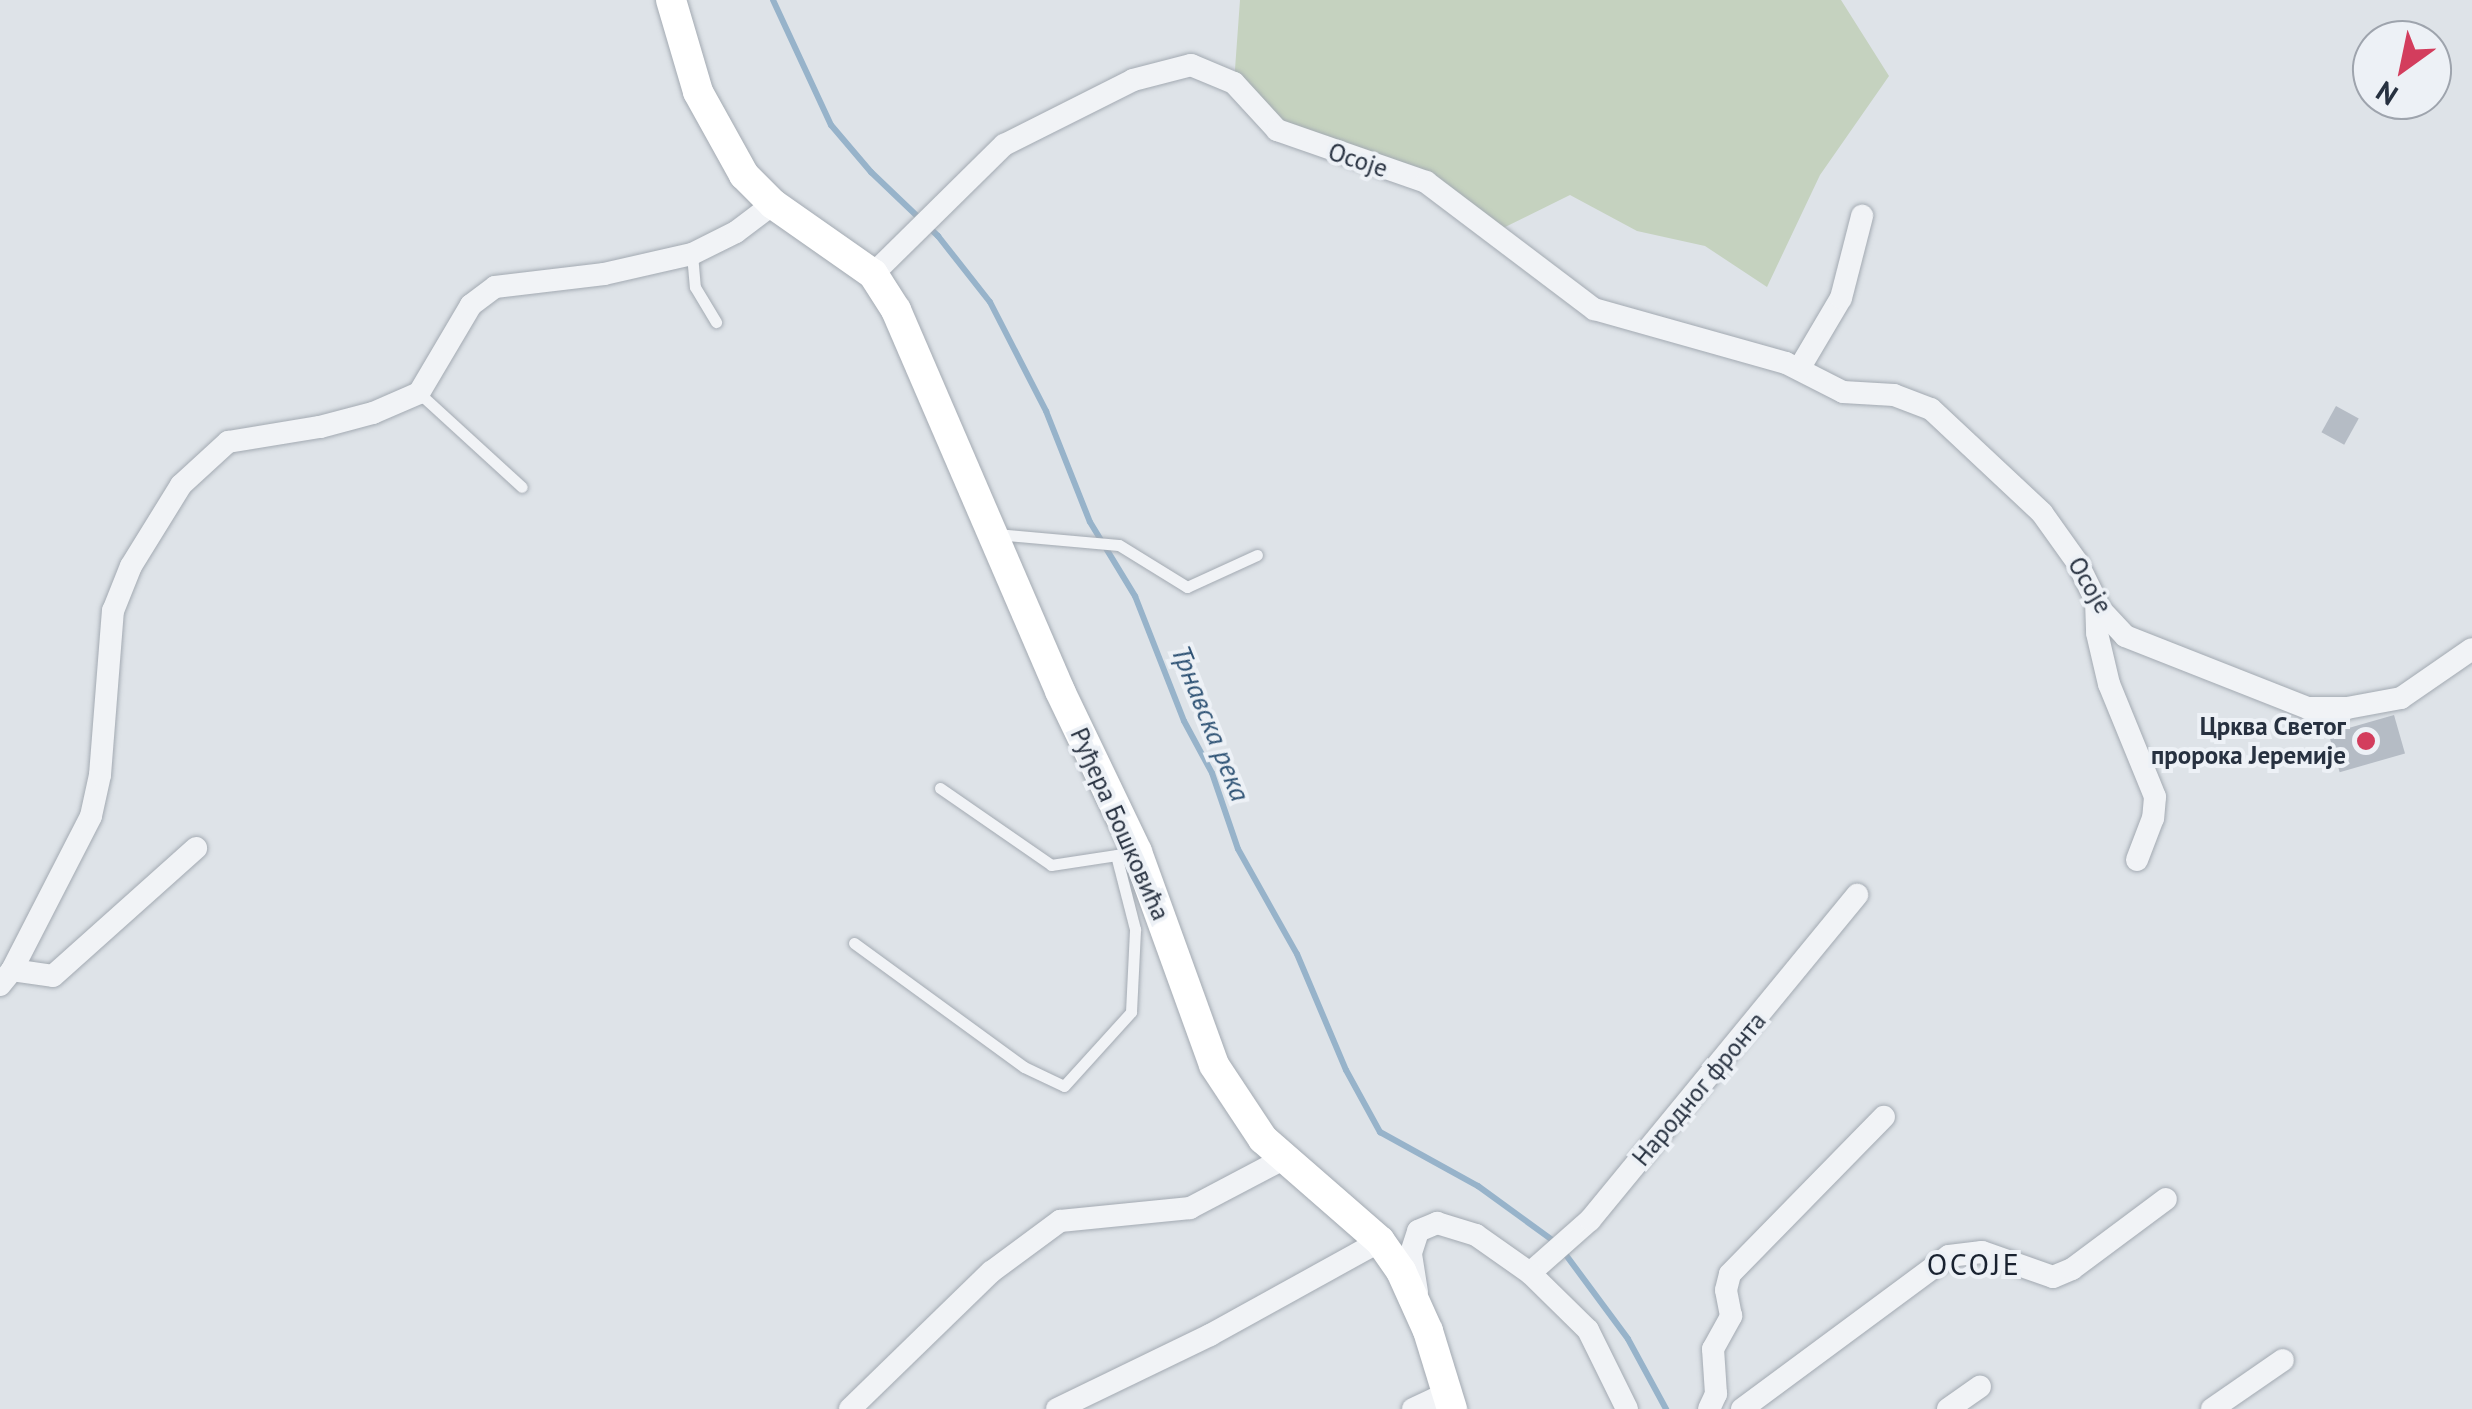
<!DOCTYPE html>
<meta charset="utf-8">
<style>
body{margin:0}
#map{position:relative;width:2472px;height:1409px;overflow:hidden;background:#dee3e8;font-family:"PT Sans",sans-serif}
div>[style]{position:absolute}
.green>*{inset:0;background:#c5d2bf}
.stream>*{height:6px;margin:-3px;padding:0 3px;transform-origin:3px;border-radius:3px;background:#97b3ca}
.building>*{inset:0;background:#b5bcc5;transform-origin:0 0}
.roads{filter:drop-shadow(0 0 2px #a3aab2) drop-shadow(0 0 2px #a3aab2)}
.service>*{height:11px;margin:-5.5px;padding:0 5.5px;transform-origin:5.5px;border-radius:5.5px;background:#f1f3f6}
.minor>*{height:22px;margin:-11px;padding:0 11px;transform-origin:11px;border-radius:11px;background:#f1f3f6}
.secondary>*{height:30px;margin:-15px;padding:0 15px;transform-origin:15px;border-radius:15px;background:#fff}
.dots>*{width:28px;height:28px;translate:-50% -50%;box-sizing:border-box;border:5px solid #edf1f6;border-radius:50%}
span{translate:-50% -50%;white-space:nowrap;text-align:center;line-height:1.15;-webkit-text-stroke:8px #edf1f6;paint-order:stroke}
.street-label{font-size:25px;color:#273140}
.poi-label{font-size:25px;color:#273140;font-weight:700}
.right{translate:-100% -50%;text-align:right}
.water-label{font-size:28px;color:#2f5375;font-style:italic}
.quarter-label{font-size:30px;color:#192230;letter-spacing:2.5px}
.north{position:absolute;left:2352px;top:20px;width:100px;height:100px;box-sizing:border-box;background:#edf1f6;border:2px solid #9ea4ad;border-radius:50%;rotate:213deg;font-size:28px;font-weight:700;line-height:40px;text-align:center;color:#273140}
.north::after{content:'';display:block;margin:auto;width:35px;height:45px;background:#d33d5d;clip-path:polygon(50% 0,100% 100%,50% 72%,0 100%)}
</style>
<div id="map">
<div class="green">
<div style="clip-path:polygon(1240px 0,1841px 0,1889px 76px,1820px 175px,1767px 287px,1705px 246px,1637px 231px,1570px 195px,1495px 232px,1426px 182px,1277px 130px,1234px 83px)"></div>
</div>
<div class="stream">
<div style="left:773px;top:0;width:138px;rotate:65.1deg"></div>
<div style="left:831px;top:125px;width:62px;rotate:49.6deg"></div>
<div style="left:871px;top:172px;width:93px;rotate:43.7deg"></div>
<div style="left:938px;top:236px;width:84px;rotate:51.8deg"></div>
<div style="left:990px;top:302px;width:123px;rotate:62.8deg"></div>
<div style="left:1046px;top:411px;width:119px;rotate:68.4deg"></div>
<div style="left:1090px;top:522px;width:87px;rotate:58.7deg"></div>
<div style="left:1135px;top:596px;width:134px;rotate:68.6deg"></div>
<div style="left:1184px;top:721px;width:59px;rotate:61.7deg"></div>
<div style="left:1212px;top:773px;width:80px;rotate:71.1deg"></div>
<div style="left:1238px;top:849px;width:120px;rotate:60.7deg"></div>
<div style="left:1297px;top:954px;width:126px;rotate:67.1deg"></div>
<div style="left:1346px;top:1070px;width:71px;rotate:61.3deg"></div>
<div style="left:1380px;top:1132px;width:112px;rotate:28.9deg"></div>
<div style="left:1478px;top:1186px;width:95px;rotate:36deg"></div>
<div style="left:1563px;top:1251px;width:109px;rotate:53.5deg"></div>
<div style="left:1628px;top:1339px;width:80px;rotate:61.5deg"></div>
</div>
<div class="building">
<div style="left:2336px;top:406px;width:26px;height:30px;rotate:29deg"></div>
<div style="left:2394px;top:715px;width:40px;height:68px;rotate:74deg"></div>
</div>
<div class="roads">
<div class="service">
<div style="left:692px;top:254px;width:33px;rotate:85deg"></div>
<div style="left:695px;top:287px;width:41px;rotate:59deg"></div>
<div style="left:419px;top:393px;width:139px;rotate:42.4deg"></div>
<div style="left:996px;top:534px;width:123px;rotate:5.1deg"></div>
<div style="left:1119px;top:545px;width:80px;rotate:31.7deg"></div>
<div style="left:1187px;top:587px;width:77px;rotate:-24.6deg"></div>
<div style="left:940px;top:788px;width:135px;rotate:34.7deg"></div>
<div style="left:1051px;top:865px;width:73px;rotate:-8.7deg"></div>
<div style="left:854px;top:943px;width:210px;rotate:36.1deg"></div>
<div style="left:1024px;top:1067px;width:44px;rotate:25.4deg"></div>
<div style="left:1064px;top:1086px;width:100px;rotate:-47.8deg"></div>
<div style="left:1131px;top:1012px;width:83px;rotate:-87.2deg"></div>
<div style="left:1135px;top:929px;width:76px;rotate:-104.4deg"></div>
</div>
<div class="minor">
<div style="left:873px;top:274px;width:184px;rotate:-44.6deg"></div>
<div style="left:1004px;top:145px;width:144px;rotate:-26.7deg"></div>
<div style="left:1133px;top:80px;width:60px;rotate:-14.5deg"></div>
<div style="left:1191px;top:65px;width:47px;rotate:22.7deg"></div>
<div style="left:1234px;top:83px;width:64px;rotate:47.5deg"></div>
<div style="left:1277px;top:130px;width:158px;rotate:19.2deg"></div>
<div style="left:1426px;top:182px;width:211px;rotate:37.1deg"></div>
<div style="left:1594px;top:309px;width:199px;rotate:15.7deg"></div>
<div style="left:1786px;top:363px;width:64px;rotate:27deg"></div>
<div style="left:1843px;top:392px;width:51px;rotate:3.4deg"></div>
<div style="left:1894px;top:395px;width:40px;rotate:21deg"></div>
<div style="left:1931px;top:409px;width:152px;rotate:43.1deg"></div>
<div style="left:2042px;top:513px;width:60px;rotate:54.5deg"></div>
<div style="left:2077px;top:562px;width:52px;rotate:63.9deg"></div>
<div style="left:2100px;top:609px;width:37px;rotate:47deg"></div>
<div style="left:2125px;top:636px;width:197px;rotate:21.5deg"></div>
<div style="left:2308px;top:708px;width:39px"></div>
<div style="left:2347px;top:708px;width:55px;rotate:-10.5deg"></div>
<div style="left:2401px;top:698px;width:86px;rotate:-34.6deg"></div>
<div style="left:1799px;top:369px;width:82px;rotate:-59.4deg"></div>
<div style="left:1841px;top:298px;width:85px;rotate:-75.6deg"></div>
<div style="left:2096px;top:600px;width:33px;rotate:88deg"></div>
<div style="left:2097px;top:633px;width:52px;rotate:76.8deg"></div>
<div style="left:2109px;top:684px;width:122px;rotate:67.8deg"></div>
<div style="left:2155px;top:797px;width:21px;rotate:95deg"></div>
<div style="left:2153px;top:818px;width:45px;rotate:110.9deg"></div>
<div style="left:12px;top:970px;width:41px;rotate:8.3deg"></div>
<div style="left:53px;top:976px;width:192px;rotate:-41.8deg"></div>
<div style="left:0;top:985px;width:19px;rotate:-51deg"></div>
<div style="left:12px;top:970px;width:173px;rotate:-62.8deg"></div>
<div style="left:91px;top:816px;width:42px;rotate:-77.6deg"></div>
<div style="left:100px;top:775px;width:165px;rotate:-85.5deg"></div>
<div style="left:113px;top:611px;width:48px;rotate:-68.2deg"></div>
<div style="left:131px;top:566px;width:95px;rotate:-58.3deg"></div>
<div style="left:181px;top:485px;width:64px;rotate:-42.5deg"></div>
<div style="left:228px;top:442px;width:93px;rotate:-9.3deg"></div>
<div style="left:320px;top:427px;width:55px;rotate:-14.8deg"></div>
<div style="left:373px;top:413px;width:50px;rotate:-23.5deg"></div>
<div style="left:419px;top:393px;width:102px;rotate:-59.4deg"></div>
<div style="left:471px;top:305px;width:30px;rotate:-37deg"></div>
<div style="left:495px;top:287px;width:110px;rotate:-6.8deg"></div>
<div style="left:604px;top:274px;width:90px;rotate:-12.8deg"></div>
<div style="left:692px;top:254px;width:49px;rotate:-26.6deg"></div>
<div style="left:736px;top:232px;width:46px;rotate:-37.1deg"></div>
<div style="left:1530px;top:1273px;width:80px;rotate:-41.5deg"></div>
<div style="left:1590px;top:1220px;width:421px;rotate:-50.6deg"></div>
<div style="left:1417px;top:1292px;width:39px;rotate:-99deg"></div>
<div style="left:1411px;top:1253px;width:23px;rotate:-72deg"></div>
<div style="left:1418px;top:1231px;width:21px;rotate:-23deg"></div>
<div style="left:1437px;top:1223px;width:41px;rotate:17.1deg"></div>
<div style="left:1476px;top:1235px;width:66px;rotate:35.1deg"></div>
<div style="left:1530px;top:1273px;width:81px;rotate:44.5deg"></div>
<div style="left:1588px;top:1330px;width:88px;rotate:63.7deg"></div>
<div style="left:850px;top:1409px;width:197px;rotate:-44.2deg"></div>
<div style="left:991px;top:1272px;width:86px;rotate:-36.5deg"></div>
<div style="left:1060px;top:1221px;width:131px;rotate:-5.7deg"></div>
<div style="left:1190px;top:1208px;width:105px;rotate:-27.8deg"></div>
<div style="left:1057px;top:1409px;width:170px;rotate:-25.8deg"></div>
<div style="left:1210px;top:1335px;width:194px;rotate:-28.9deg"></div>
<div style="left:1413px;top:1409px;width:38px;rotate:-25deg"></div>
<div style="left:1709px;top:1409px;width:17px;rotate:-65deg"></div>
<div style="left:1716px;top:1394px;width:45px;rotate:-93.8deg"></div>
<div style="left:1713px;top:1349px;width:38px;rotate:-61deg"></div>
<div style="left:1731px;top:1316px;width:26px;rotate:-101deg"></div>
<div style="left:1726px;top:1290px;width:16px;rotate:-76deg"></div>
<div style="left:1730px;top:1274px;width:220px;rotate:-45.6deg"></div>
<div style="left:1742px;top:1409px;width:257px;rotate:-36.5deg"></div>
<div style="left:1949px;top:1256px;width:33px;rotate:-7deg"></div>
<div style="left:1982px;top:1252px;width:75px;rotate:19.4deg"></div>
<div style="left:2053px;top:1277px;width:21px;rotate:-23deg"></div>
<div style="left:2072px;top:1269px;width:117px;rotate:-36.7deg"></div>
<div style="left:1948px;top:1409px;width:39px;rotate:-35deg"></div>
<div style="left:2212px;top:1409px;width:86px;rotate:-34.6deg"></div>
</div>
<div class="secondary">
<div style="left:671px;top:0;width:96px;rotate:73.6deg"></div>
<div style="left:698px;top:92px;width:95px;rotate:61deg"></div>
<div style="left:744px;top:175px;width:41px;rotate:45deg"></div>
<div style="left:773px;top:204px;width:122px;rotate:35deg"></div>
<div style="left:873px;top:274px;width:43px;rotate:57.4deg"></div>
<div style="left:896px;top:310px;width:415px;rotate:66.7deg"></div>
<div style="left:1060px;top:691px;width:178px;rotate:64.4deg"></div>
<div style="left:1137px;top:852px;width:226px;rotate:70.1deg"></div>
<div style="left:1214px;top:1065px;width:89px;rotate:56.5deg"></div>
<div style="left:1263px;top:1139px;width:155px;rotate:41.1deg"></div>
<div style="left:1380px;top:1241px;width:37px;rotate:55deg"></div>
<div style="left:1401px;top:1271px;width:66px;rotate:65.8deg"></div>
<div style="left:1428px;top:1331px;width:82px;rotate:72.9deg"></div>
</div>
</div>
<div class="dots">
<div style="left:2366px;top:741px;background:#d33d5d"></div>
</div>
<div class="street-label">
<span style="left:1358px;top:160px;rotate:18deg">Осоје</span>
<span style="left:2090px;top:585px;rotate:59deg">Осоје</span>
<span style="left:1120px;top:824px;rotate:66deg">Руђера Бошковића</span>
<span style="left:1699px;top:1089px;rotate:-50deg">Народног фронта</span>
</div>
<div class="poi-label">
<span class="right" style="left:2346px;top:741px">Црква Светог<br>пророка Јеремије</span>
</div>
<div class="water-label">
<span style="left:1211px;top:723px;rotate:68deg">Трнавска река</span>
</div>
<div class="quarter-label">
<span style="left:1974px;top:1264px">ОСОЈЕ</span>
</div>
<div class="north">N</div>
</div>
